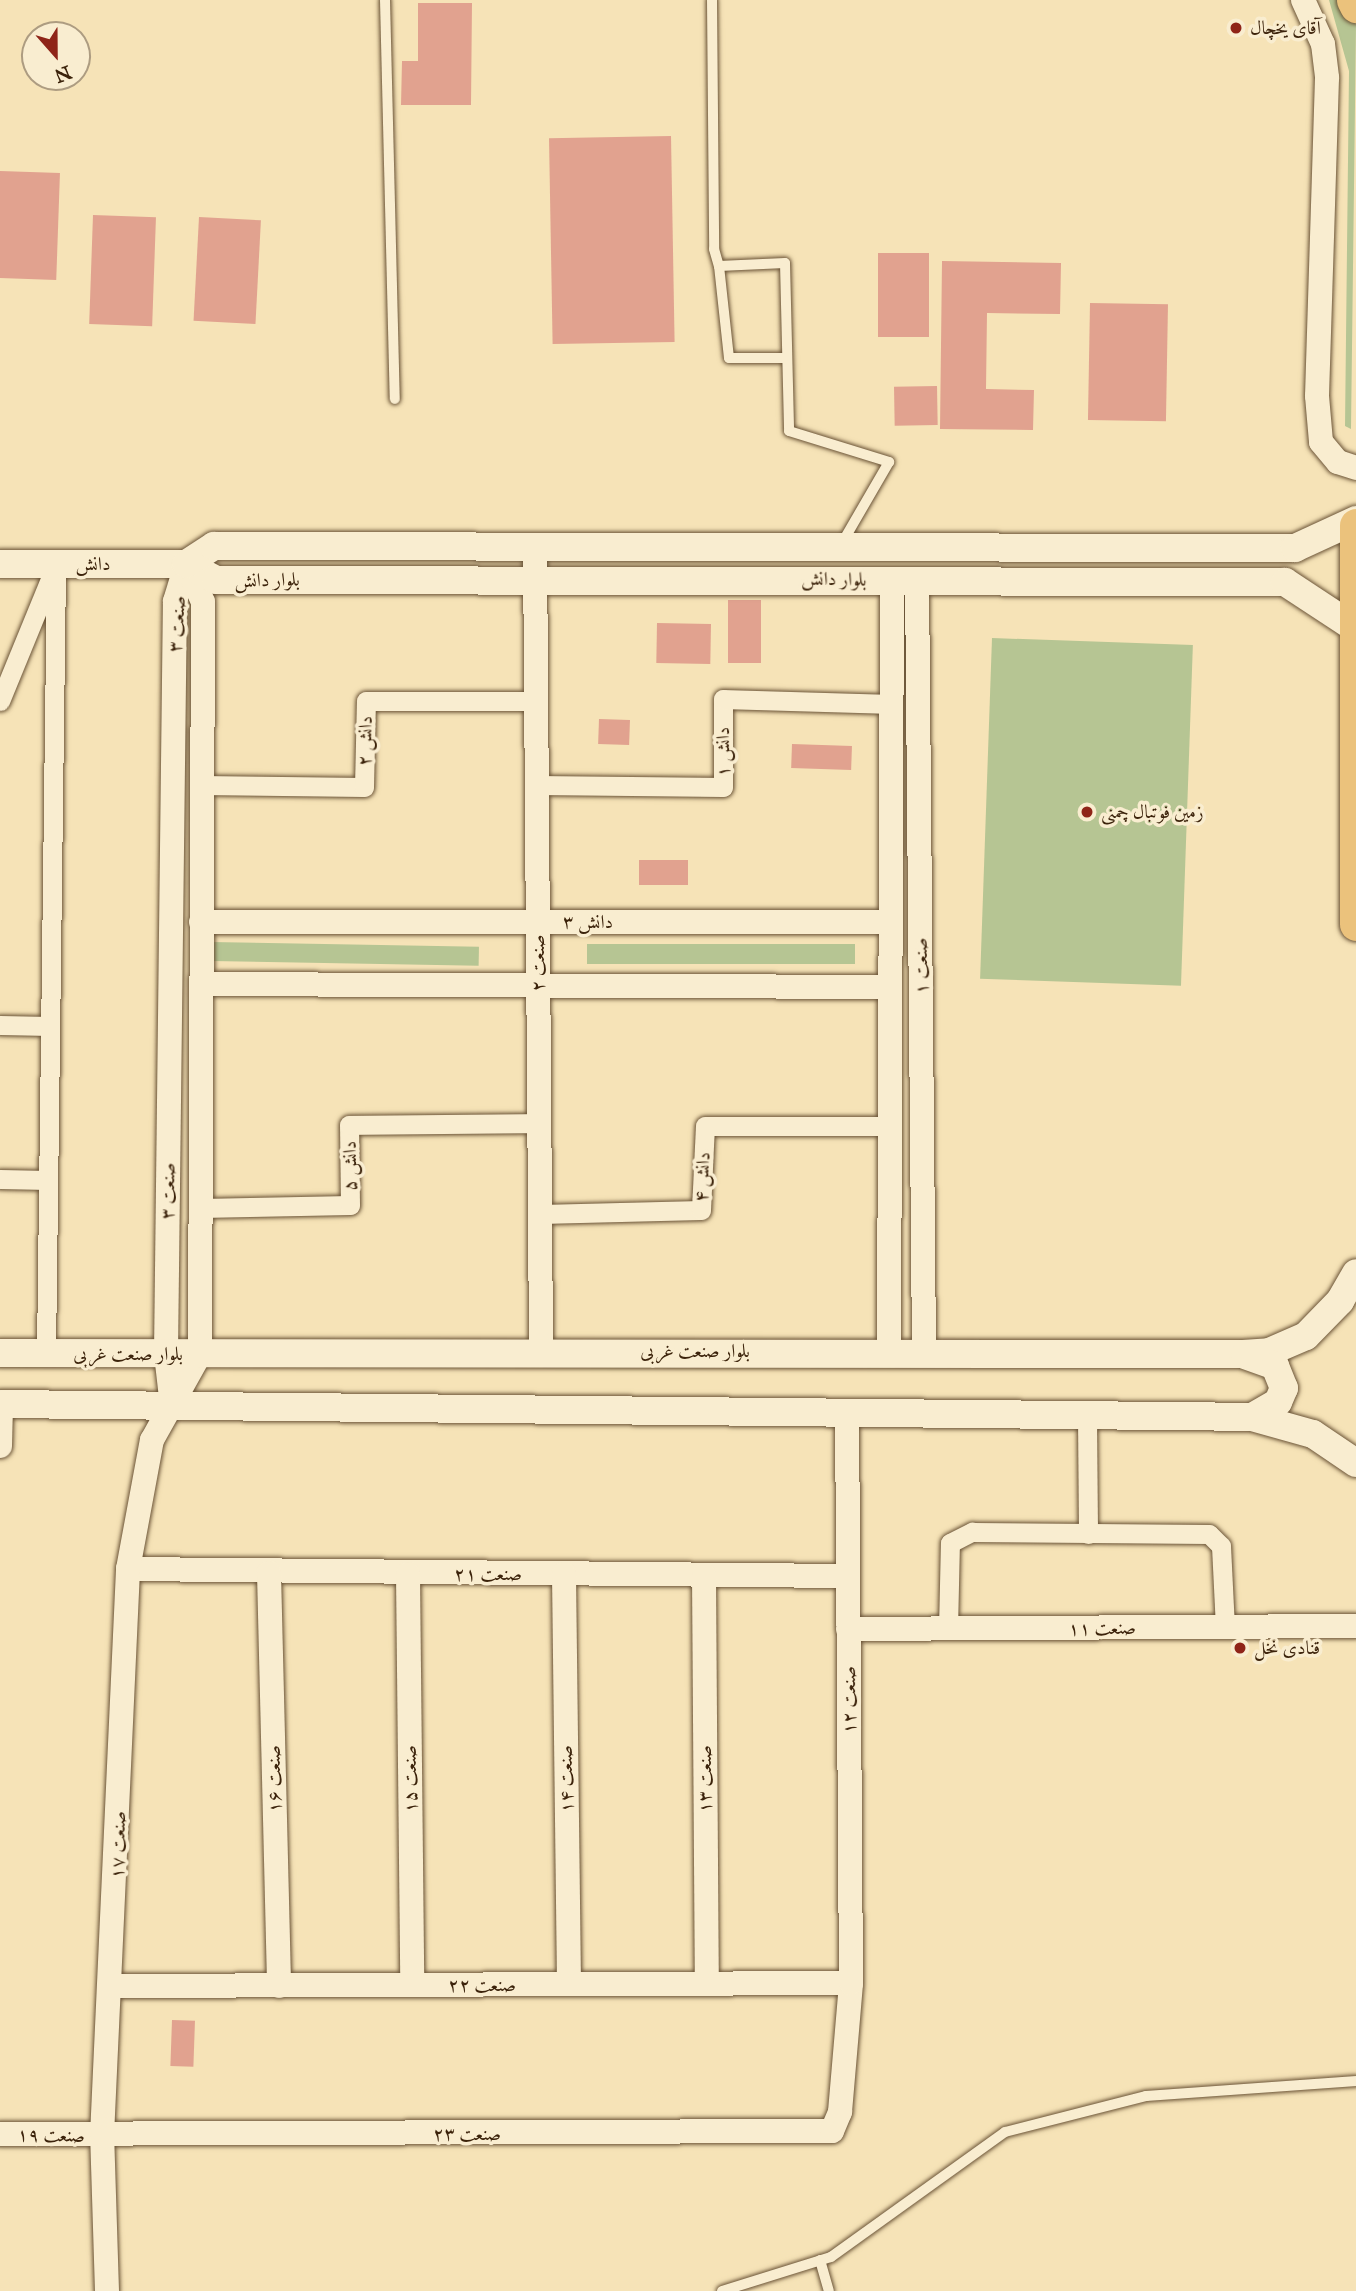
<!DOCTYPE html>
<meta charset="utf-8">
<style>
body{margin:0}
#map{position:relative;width:1356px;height:2291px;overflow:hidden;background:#f6e3b7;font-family:"IM FELL Great Primer",Amiri,serif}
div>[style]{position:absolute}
.green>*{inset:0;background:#b6c593;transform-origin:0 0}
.building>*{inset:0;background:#e1a28f;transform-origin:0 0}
.roads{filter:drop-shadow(0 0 2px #6a5336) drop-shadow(0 0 2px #6a5336)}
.service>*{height:10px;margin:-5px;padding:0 5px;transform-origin:5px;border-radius:5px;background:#f9edd0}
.minor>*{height:19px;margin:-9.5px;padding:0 9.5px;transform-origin:9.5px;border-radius:9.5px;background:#f9edd0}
.tertiary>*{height:24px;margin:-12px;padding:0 12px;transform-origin:12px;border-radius:12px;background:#f9edd0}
.secondary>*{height:28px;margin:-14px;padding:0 14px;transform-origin:14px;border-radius:14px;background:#f9edd0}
.trunk>*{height:33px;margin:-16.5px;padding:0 16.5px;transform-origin:16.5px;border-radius:16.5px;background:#ebc27c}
.dots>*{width:19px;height:19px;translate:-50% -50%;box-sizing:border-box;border:4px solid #f9edd0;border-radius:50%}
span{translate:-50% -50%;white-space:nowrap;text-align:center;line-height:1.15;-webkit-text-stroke:7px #f9edd0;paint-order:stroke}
.poi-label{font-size:19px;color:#3c230b}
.left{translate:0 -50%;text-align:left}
.street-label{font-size:19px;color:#3c230b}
.north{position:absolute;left:21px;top:21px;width:70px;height:70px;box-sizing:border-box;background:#f9edd0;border:2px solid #ad9c81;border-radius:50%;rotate:159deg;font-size:19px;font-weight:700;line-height:28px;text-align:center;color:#3c230b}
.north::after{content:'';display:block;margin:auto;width:24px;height:32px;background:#8f2418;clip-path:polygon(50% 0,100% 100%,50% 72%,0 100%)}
</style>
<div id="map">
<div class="green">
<div style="clip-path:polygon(1329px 0,1344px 0,1356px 25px,1351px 429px,1345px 426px,1349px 71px)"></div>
<div style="left:992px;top:638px;width:201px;height:341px;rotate:2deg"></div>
<div style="left:211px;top:942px;width:268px;height:19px;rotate:1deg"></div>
<div style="left:587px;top:944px;width:268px;height:20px"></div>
</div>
<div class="building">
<div style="clip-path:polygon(418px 3px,472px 3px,471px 105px,401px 105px,402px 61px,418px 61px)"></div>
<div style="left:671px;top:136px;width:206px;height:122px;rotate:89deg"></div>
<div style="left:0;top:171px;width:60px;height:107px;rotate:2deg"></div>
<div style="left:93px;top:215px;width:63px;height:109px;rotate:2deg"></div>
<div style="left:199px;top:217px;width:62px;height:104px;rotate:3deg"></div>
<div style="left:878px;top:253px;width:51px;height:84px"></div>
<div style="clip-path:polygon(942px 261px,1061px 263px,1060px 314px,987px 313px,986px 389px,1034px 390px,1033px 430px,940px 429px)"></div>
<div style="left:1090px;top:303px;width:78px;height:117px;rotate:1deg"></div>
<div style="left:937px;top:386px;width:39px;height:43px;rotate:89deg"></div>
<div style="left:728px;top:600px;width:33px;height:63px"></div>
<div style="left:657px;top:623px;width:54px;height:40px;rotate:1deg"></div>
<div style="left:599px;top:719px;width:31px;height:25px;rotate:2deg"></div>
<div style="left:792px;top:744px;width:60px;height:24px;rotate:2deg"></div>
<div style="left:688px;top:860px;width:25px;height:49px;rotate:90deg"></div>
<div style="left:172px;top:2020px;width:23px;height:46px;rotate:2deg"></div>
</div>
<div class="roads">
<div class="service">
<div style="left:385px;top:0;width:399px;rotate:88.6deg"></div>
<div style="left:712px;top:0;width:249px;rotate:89.5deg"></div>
<div style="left:714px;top:249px;width:18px;rotate:74deg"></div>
<div style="left:786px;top:358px;width:57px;rotate:180deg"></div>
<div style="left:729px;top:358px;width:93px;rotate:-96.2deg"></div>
<div style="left:719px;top:266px;width:66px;rotate:-2.6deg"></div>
<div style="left:785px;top:263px;width:168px;rotate:88.6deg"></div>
<div style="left:789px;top:431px;width:105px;rotate:17.2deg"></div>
<div style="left:889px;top:462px;width:94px;rotate:120.1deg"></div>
<div style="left:820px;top:2260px;width:32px;rotate:74deg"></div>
<div style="left:722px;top:2291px;width:114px;rotate:-17.3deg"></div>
<div style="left:831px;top:2257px;width:214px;rotate:-35.7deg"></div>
<div style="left:1005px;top:2132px;width:146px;rotate:-14.3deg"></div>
<div style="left:1146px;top:2096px;width:211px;rotate:-4.1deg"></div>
</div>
<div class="minor">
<div style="left:0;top:701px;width:137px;rotate:-67.7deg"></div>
<div style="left:200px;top:785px;width:164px;rotate:0.7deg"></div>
<div style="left:364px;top:787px;width:86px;rotate:-88.7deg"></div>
<div style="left:366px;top:701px;width:170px"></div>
<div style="left:536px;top:785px;width:187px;rotate:0.6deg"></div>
<div style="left:723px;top:787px;width:88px;rotate:-90deg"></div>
<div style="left:723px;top:699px;width:169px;rotate:1.7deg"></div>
<div style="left:0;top:1025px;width:50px;rotate:1.1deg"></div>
<div style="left:0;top:1179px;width:48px;rotate:1.2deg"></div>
<div style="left:200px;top:1208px;width:150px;rotate:-1.1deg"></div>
<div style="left:350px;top:1205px;width:80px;rotate:-90.7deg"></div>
<div style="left:349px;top:1125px;width:190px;rotate:-0.6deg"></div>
<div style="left:540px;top:1214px;width:161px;rotate:-1.4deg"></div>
<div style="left:701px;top:1210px;width:84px;rotate:-87.3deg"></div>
<div style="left:705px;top:1126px;width:185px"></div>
<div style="left:46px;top:1353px;width:789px;rotate:-89.27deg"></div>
<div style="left:1087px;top:1417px;width:117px;rotate:89.5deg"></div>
<div style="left:948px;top:1629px;width:86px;rotate:-88.7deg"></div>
<div style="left:950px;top:1543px;width:25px;rotate:-27deg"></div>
<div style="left:972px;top:1532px;width:237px;rotate:0.5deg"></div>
<div style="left:1209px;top:1534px;width:17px;rotate:45deg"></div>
<div style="left:1221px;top:1546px;width:81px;rotate:87.2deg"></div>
</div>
<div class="tertiary">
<div style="left:1303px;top:0;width:48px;rotate:65.6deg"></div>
<div style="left:1323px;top:44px;width:34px;rotate:83deg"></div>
<div style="left:1327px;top:78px;width:318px;rotate:91.8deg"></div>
<div style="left:1317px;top:396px;width:46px;rotate:85deg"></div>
<div style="left:1321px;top:442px;width:26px;rotate:50deg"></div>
<div style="left:1338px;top:462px;width:19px;rotate:18deg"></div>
<div style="left:535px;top:546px;width:804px;rotate:89.57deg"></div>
<div style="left:917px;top:579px;width:773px;rotate:89.48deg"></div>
<div style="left:201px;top:922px;width:690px"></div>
<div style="left:201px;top:984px;width:689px;rotate:0.25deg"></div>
<div style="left:889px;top:1352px;width:772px;rotate:-89.78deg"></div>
<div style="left:172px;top:1406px;width:52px;rotate:-96.6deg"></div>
<div style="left:166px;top:1354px;width:753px;rotate:-89.32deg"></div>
<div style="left:175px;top:601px;width:39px;rotate:-73deg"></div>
<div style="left:0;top:1446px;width:42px;rotate:-88.6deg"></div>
<div style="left:128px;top:1569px;width:720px;rotate:0.56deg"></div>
<div style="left:269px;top:1573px;width:413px;rotate:88.6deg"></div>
<div style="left:408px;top:1574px;width:411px;rotate:89.4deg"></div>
<div style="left:564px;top:1574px;width:410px;rotate:89.3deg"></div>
<div style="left:704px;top:1575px;width:408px;rotate:89.6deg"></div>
<div style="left:848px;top:1629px;width:508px;rotate:-0.34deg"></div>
<div style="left:112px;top:1986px;width:739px;rotate:-0.23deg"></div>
<div style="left:0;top:2134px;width:832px;rotate:-0.21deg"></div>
<div style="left:832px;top:2131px;width:21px;rotate:-67deg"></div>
<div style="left:840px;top:2112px;width:129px;rotate:-85.1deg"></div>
<div style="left:851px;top:1983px;width:566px;rotate:-90.4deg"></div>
<div style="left:107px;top:2291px;width:155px;rotate:-91.8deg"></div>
<div style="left:102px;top:2136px;width:568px;rotate:-87.37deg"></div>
<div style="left:128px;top:1569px;width:131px;rotate:-79.5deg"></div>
<div style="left:152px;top:1440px;width:98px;rotate:-60.8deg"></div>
<div style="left:200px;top:1354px;width:752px;rotate:-89.77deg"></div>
<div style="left:203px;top:602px;width:42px;rotate:-114.1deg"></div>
</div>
<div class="secondary">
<div style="left:0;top:564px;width:186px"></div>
<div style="left:186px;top:564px;width:34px;rotate:28deg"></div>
<div style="left:216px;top:580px;width:1069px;rotate:0.11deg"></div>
<div style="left:1285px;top:582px;width:80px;rotate:33.3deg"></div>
<div style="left:186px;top:564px;width:33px;rotate:-33deg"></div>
<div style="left:214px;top:546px;width:1081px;rotate:0.11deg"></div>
<div style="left:1295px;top:548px;width:67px;rotate:-24.7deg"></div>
<div style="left:0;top:1353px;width:1243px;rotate:0.05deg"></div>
<div style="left:1243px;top:1354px;width:26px;rotate:-4deg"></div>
<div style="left:1269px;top:1352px;width:40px;rotate:-23.4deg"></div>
<div style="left:1306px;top:1336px;width:49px;rotate:-45.8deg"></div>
<div style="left:1340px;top:1301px;width:32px;rotate:-60deg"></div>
<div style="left:1245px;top:1355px;width:32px;rotate:20deg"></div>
<div style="left:1275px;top:1366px;width:24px;rotate:68deg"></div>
<div style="left:1284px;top:1388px;width:15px;rotate:113deg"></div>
<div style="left:1278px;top:1402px;width:30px;rotate:150deg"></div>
<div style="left:0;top:1404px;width:1252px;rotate:0.59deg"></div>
<div style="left:1252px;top:1417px;width:63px;rotate:15.6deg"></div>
<div style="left:1313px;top:1434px;width:52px;rotate:34deg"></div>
</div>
<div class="trunk">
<div style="left:1353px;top:0;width:7px;rotate:63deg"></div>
<div style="left:1356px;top:525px;width:399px;rotate:90deg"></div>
</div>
</div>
<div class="dots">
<div style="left:1236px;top:28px;background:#8f2418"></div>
<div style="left:1087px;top:812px;background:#8f2418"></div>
<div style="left:1240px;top:1648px;background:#8f2418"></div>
</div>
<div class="poi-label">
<span class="left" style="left:1250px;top:28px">آقای یخچال</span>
<span class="left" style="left:1101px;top:812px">زمین فوتبال چمنی</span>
<span class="left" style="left:1254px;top:1648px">قنادی نخل</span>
</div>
<div class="street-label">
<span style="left:93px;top:564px">دانش</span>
<span style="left:834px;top:579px;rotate:1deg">بلوار دانش</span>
<span style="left:267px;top:580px;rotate:-1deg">بلوار دانش</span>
<span style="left:177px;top:624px;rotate:-86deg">صنعت ۳</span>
<span style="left:365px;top:741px;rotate:-88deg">دانش ۲</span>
<span style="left:723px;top:752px;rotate:-90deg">دانش ۱</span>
<span style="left:588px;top:922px">دانش ۳</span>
<span style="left:538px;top:963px;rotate:-90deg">صنعت ۲</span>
<span style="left:921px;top:966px;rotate:-91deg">صنعت ۱</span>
<span style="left:350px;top:1166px;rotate:-91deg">دانش ۵</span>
<span style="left:702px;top:1177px;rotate:-86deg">دانش ۴</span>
<span style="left:168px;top:1191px;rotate:-89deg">صنعت ۳</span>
<span style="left:695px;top:1351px">بلوار صنعت غربی</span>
<span style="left:128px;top:1354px">بلوار صنعت غربی</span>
<span style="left:488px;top:1574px">صنعت ۲۱</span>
<span style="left:1102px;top:1628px;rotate:-1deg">صنعت ۱۱</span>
<span style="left:849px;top:1700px;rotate:-90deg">صنعت ۱۲</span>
<span style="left:274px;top:1779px;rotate:-91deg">صنعت ۱۶</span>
<span style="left:410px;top:1779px;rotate:-91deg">صنعت ۱۵</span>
<span style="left:566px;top:1779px;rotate:-91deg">صنعت ۱۴</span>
<span style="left:705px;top:1779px;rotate:-90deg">صنعت ۱۳</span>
<span style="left:118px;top:1845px;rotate:-88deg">صنعت ۱۷</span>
<span style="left:482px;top:1985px">صنعت ۲۲</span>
<span style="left:467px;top:2134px">صنعت ۲۳</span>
<span style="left:51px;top:2135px;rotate:1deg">صنعت ۱۹</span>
</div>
<div class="north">N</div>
</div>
